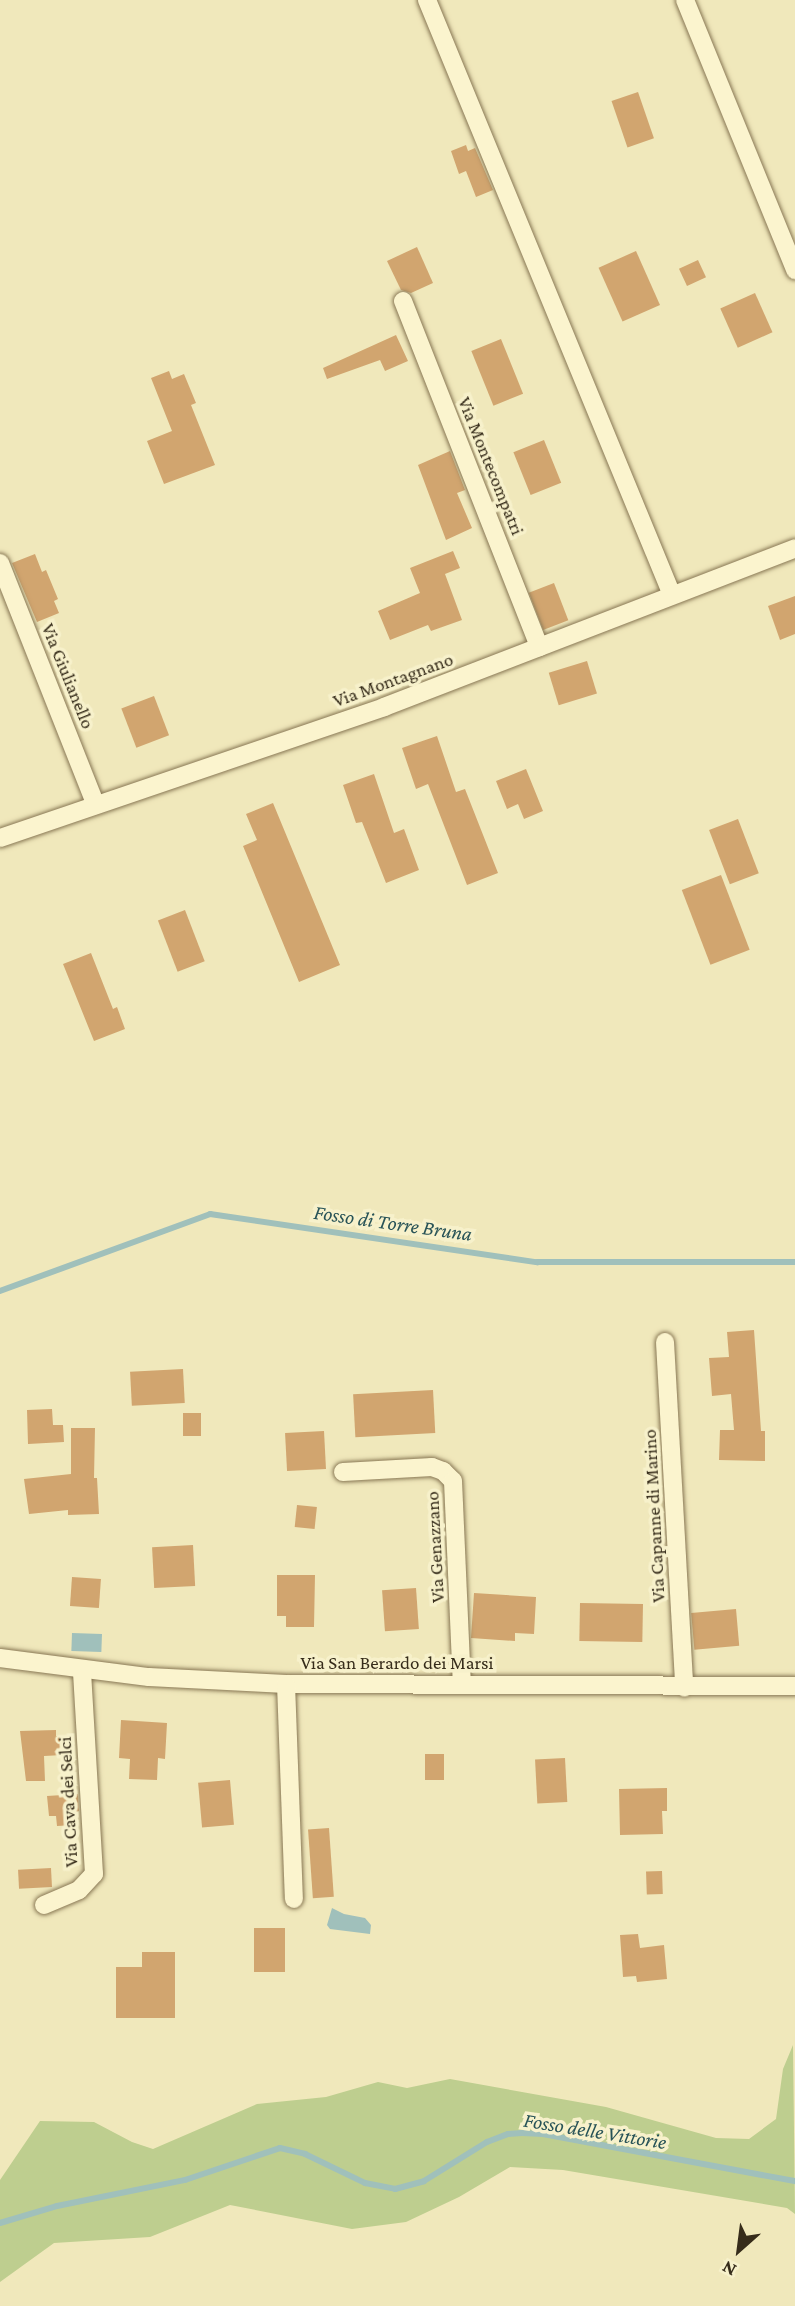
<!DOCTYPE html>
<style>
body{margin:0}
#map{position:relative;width:795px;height:2306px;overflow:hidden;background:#f0e8bb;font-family:"Crimson Pro",serif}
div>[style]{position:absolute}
.green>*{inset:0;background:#bece8f}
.water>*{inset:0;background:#a0c0bb;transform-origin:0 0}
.stream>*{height:6px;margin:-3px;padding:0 3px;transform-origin:3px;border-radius:3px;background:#a0c0bb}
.building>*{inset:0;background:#d1a56f;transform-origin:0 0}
.roads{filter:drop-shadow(0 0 2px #887754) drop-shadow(0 0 2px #887754)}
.minor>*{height:18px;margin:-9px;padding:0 9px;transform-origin:9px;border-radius:9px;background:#fbf4ce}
span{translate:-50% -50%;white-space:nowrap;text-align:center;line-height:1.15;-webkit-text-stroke:7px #f7f1cb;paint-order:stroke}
.street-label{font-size:19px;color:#362c1a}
.water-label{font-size:21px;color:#285357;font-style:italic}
.north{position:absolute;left:704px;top:2215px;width:70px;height:70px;-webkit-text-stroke:5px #f7f1cb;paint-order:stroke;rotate:208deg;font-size:19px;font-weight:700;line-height:28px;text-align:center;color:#362c1a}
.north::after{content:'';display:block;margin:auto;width:24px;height:32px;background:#362c1a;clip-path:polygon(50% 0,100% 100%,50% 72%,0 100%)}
</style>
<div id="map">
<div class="green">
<div style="clip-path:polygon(793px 2045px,795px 2214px,787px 2208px,563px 2170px,510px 2167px,459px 2197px,406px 2222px,352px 2229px,230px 2205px,150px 2237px,54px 2243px,0 2282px,0 2180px,40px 2121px,94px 2122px,132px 2142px,153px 2149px,257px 2104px,326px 2097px,378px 2082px,407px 2088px,450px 2079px,606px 2107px,716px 2138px,749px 2139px,776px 2119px,783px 2069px)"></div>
</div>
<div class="water">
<div style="left:72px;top:1633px;width:30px;height:18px;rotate:2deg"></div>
<div style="clip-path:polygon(332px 1908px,344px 1914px,365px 1918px,371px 1925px,370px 1934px,330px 1929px,327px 1925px)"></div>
</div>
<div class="stream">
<div style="left:0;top:1291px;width:224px;rotate:-20.1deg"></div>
<div style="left:210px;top:1214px;width:331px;rotate:8.4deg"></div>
<div style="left:537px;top:1262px;width:258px"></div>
<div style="left:0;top:2223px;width:59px;rotate:-16.6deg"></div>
<div style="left:57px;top:2206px;width:131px;rotate:-11.5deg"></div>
<div style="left:185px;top:2180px;width:100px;rotate:-18.6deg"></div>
<div style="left:280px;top:2148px;width:26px;rotate:13deg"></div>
<div style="left:305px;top:2154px;width:67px;rotate:25.8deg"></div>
<div style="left:365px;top:2183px;width:31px;rotate:11deg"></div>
<div style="left:395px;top:2189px;width:30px;rotate:-15deg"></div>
<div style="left:424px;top:2181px;width:74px;rotate:-31.8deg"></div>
<div style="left:487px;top:2142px;width:22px;rotate:-21deg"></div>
<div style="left:508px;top:2134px;width:14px;rotate:-4deg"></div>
<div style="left:522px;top:2133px;width:21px;rotate:3deg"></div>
<div style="left:543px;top:2134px;width:256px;rotate:10.6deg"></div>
</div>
<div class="building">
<div style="left:638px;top:92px;width:49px;height:28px;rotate:71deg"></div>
<div style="clip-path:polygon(466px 145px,468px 151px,475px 148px,493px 190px,476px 197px,466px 171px,459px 174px,451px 151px)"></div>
<div style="clip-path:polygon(417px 247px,433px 283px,411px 293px,401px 290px,387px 261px)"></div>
<div style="left:636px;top:251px;width:59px;height:41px;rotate:66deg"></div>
<div style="left:698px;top:260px;width:19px;height:21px;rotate:65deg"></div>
<div style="left:755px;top:293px;width:43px;height:38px;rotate:66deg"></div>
<div style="clip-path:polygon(396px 335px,408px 361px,385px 371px,380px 360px,327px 379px,323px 368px)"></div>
<div style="left:501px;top:339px;width:59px;height:32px;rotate:68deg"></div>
<div style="clip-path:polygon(169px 371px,172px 379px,184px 374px,196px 403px,191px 405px,215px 465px,164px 484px,147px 441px,172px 431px,151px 378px)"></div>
<div style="left:544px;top:440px;width:46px;height:33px;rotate:68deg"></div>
<div style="clip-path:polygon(450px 451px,465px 490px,457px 493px,472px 528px,446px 540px,418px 465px)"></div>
<div style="clip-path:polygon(453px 551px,460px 568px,445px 574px,462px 620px,431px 631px,428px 625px,390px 640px,378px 611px,420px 593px,410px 568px)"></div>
<div style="clip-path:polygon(35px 554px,42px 572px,46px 570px,58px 599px,54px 601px,59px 613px,37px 622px,12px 563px)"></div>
<div style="left:554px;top:583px;width:40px;height:27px;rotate:69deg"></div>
<div style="clip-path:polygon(795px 596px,795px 634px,780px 640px,768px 606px)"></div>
<div style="left:587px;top:661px;width:34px;height:40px;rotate:73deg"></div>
<div style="left:154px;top:696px;width:42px;height:35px;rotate:69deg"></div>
<div style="clip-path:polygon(437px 736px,456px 792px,465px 789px,498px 873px,467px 885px,428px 784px,416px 789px,402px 748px)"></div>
<div style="clip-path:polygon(526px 769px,543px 811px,524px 819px,518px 804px,507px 809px,496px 781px)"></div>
<div style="clip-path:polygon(374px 774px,394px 833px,404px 829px,419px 870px,386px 883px,362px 822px,356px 823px,343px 785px)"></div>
<div style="clip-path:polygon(273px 803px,340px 965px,299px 982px,243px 846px,257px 840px,246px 814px)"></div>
<div style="left:738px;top:819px;width:58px;height:31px;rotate:69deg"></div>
<div style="left:721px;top:875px;width:80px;height:42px;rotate:69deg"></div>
<div style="left:185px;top:910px;width:55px;height:29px;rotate:69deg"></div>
<div style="clip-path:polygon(91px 953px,113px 1009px,117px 1007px,125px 1029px,94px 1041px,63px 964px)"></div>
<div style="clip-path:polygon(754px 1330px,761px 1431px,765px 1431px,765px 1461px,719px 1460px,720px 1430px,734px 1430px,731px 1394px,712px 1396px,709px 1358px,729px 1357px,727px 1332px)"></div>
<div style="left:183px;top:1369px;width:34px;height:53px;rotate:87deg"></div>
<div style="left:433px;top:1390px;width:43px;height:80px;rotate:87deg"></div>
<div style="clip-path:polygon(52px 1409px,53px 1425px,63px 1425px,64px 1442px,28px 1444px,27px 1410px)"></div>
<div style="left:201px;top:1413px;width:23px;height:18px;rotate:90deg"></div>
<div style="clip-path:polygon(71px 1428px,95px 1428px,94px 1478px,97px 1478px,99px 1514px,68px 1515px,68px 1510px,29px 1514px,24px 1479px,71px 1474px)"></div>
<div style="left:324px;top:1431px;width:38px;height:39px;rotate:87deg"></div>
<div style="left:297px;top:1505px;width:20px;height:22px;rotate:6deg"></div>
<div style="left:193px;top:1545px;width:41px;height:41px;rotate:87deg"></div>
<div style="clip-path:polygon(277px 1575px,315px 1575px,314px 1627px,286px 1627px,286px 1616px,277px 1616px)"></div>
<div style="left:72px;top:1577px;width:29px;height:29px;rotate:4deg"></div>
<div style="left:416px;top:1588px;width:41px;height:34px;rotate:86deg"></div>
<div style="clip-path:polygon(474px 1593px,536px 1597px,534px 1634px,515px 1633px,515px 1641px,471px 1638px)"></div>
<div style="left:580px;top:1603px;width:63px;height:38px;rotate:1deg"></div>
<div style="left:736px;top:1609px;width:37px;height:45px;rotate:85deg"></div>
<div style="clip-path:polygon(121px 1720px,167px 1723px,165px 1759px,158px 1758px,157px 1780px,129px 1779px,130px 1759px,119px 1758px)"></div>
<div style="clip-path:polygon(56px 1730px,56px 1736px,63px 1737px,63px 1755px,44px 1756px,45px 1781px,26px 1781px,20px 1731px)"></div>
<div style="left:425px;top:1754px;width:19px;height:26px"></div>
<div style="left:565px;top:1758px;width:44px;height:30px;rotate:87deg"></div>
<div style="left:230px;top:1780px;width:45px;height:32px;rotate:85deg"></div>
<div style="clip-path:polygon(667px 1788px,667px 1811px,662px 1811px,663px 1834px,620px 1835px,619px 1789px)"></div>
<div style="clip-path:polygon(78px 1794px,79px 1811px,74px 1812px,75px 1825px,57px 1826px,56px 1816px,49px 1816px,47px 1796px)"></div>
<div style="left:329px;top:1828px;width:69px;height:21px;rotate:86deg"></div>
<div style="left:51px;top:1868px;width:19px;height:33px;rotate:87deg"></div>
<div style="left:662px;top:1871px;width:23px;height:16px;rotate:88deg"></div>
<div style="left:254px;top:1928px;width:31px;height:44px"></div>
<div style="clip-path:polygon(638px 1934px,640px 1948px,664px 1945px,667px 1979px,637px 1982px,636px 1976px,623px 1977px,620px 1935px)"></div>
<div style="clip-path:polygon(142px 1952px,175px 1952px,175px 2018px,116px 2018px,116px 1967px,142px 1967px)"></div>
</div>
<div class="roads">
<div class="minor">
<div style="left:427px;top:0;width:643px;rotate:67.62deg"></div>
<div style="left:685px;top:0;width:292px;rotate:67.8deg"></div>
<div style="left:403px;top:301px;width:372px;rotate:68.5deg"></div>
<div style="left:0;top:563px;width:260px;rotate:68.4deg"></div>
<div style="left:0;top:838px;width:406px;rotate:-18.8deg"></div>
<div style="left:384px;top:707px;width:441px;rotate:-21.1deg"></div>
<div style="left:665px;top:1342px;width:346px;rotate:86.8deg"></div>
<div style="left:343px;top:1472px;width:89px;rotate:-3.2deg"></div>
<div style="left:432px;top:1467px;width:12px;rotate:20deg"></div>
<div style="left:443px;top:1471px;width:14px;rotate:45deg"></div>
<div style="left:453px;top:1481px;width:203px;rotate:87.5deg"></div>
<div style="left:0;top:1658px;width:150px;rotate:7.3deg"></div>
<div style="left:149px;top:1677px;width:137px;rotate:2.9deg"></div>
<div style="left:286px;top:1684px;width:509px;rotate:0.23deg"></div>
<div style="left:286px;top:1684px;width:215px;rotate:87.9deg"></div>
<div style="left:44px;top:1905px;width:38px;rotate:-23deg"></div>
<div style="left:79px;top:1890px;width:22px;rotate:-47deg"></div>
<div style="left:94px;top:1874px;width:205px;rotate:-93.4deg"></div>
</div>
</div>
<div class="street-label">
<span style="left:491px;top:466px;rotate:68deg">Via Montecompatri</span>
<span style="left:68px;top:676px;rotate:68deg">Via Giulianello</span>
<span style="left:393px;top:680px;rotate:-20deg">Via Montagnano</span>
<span style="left:654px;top:1516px;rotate:-93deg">Via Capanne di Marino</span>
<span style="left:435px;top:1547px;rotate:-93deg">Via Genazzano</span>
<span style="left:397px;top:1663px">Via San Berardo dei Marsi</span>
<span style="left:68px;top:1802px;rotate:-93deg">Via Cava dei Selci</span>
</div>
<div class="water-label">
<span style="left:393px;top:1223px;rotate:8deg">Fosso di Torre Bruna</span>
<span style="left:595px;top:2131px;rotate:9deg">Fosso delle Vittorie</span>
</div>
<div class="north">N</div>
</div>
